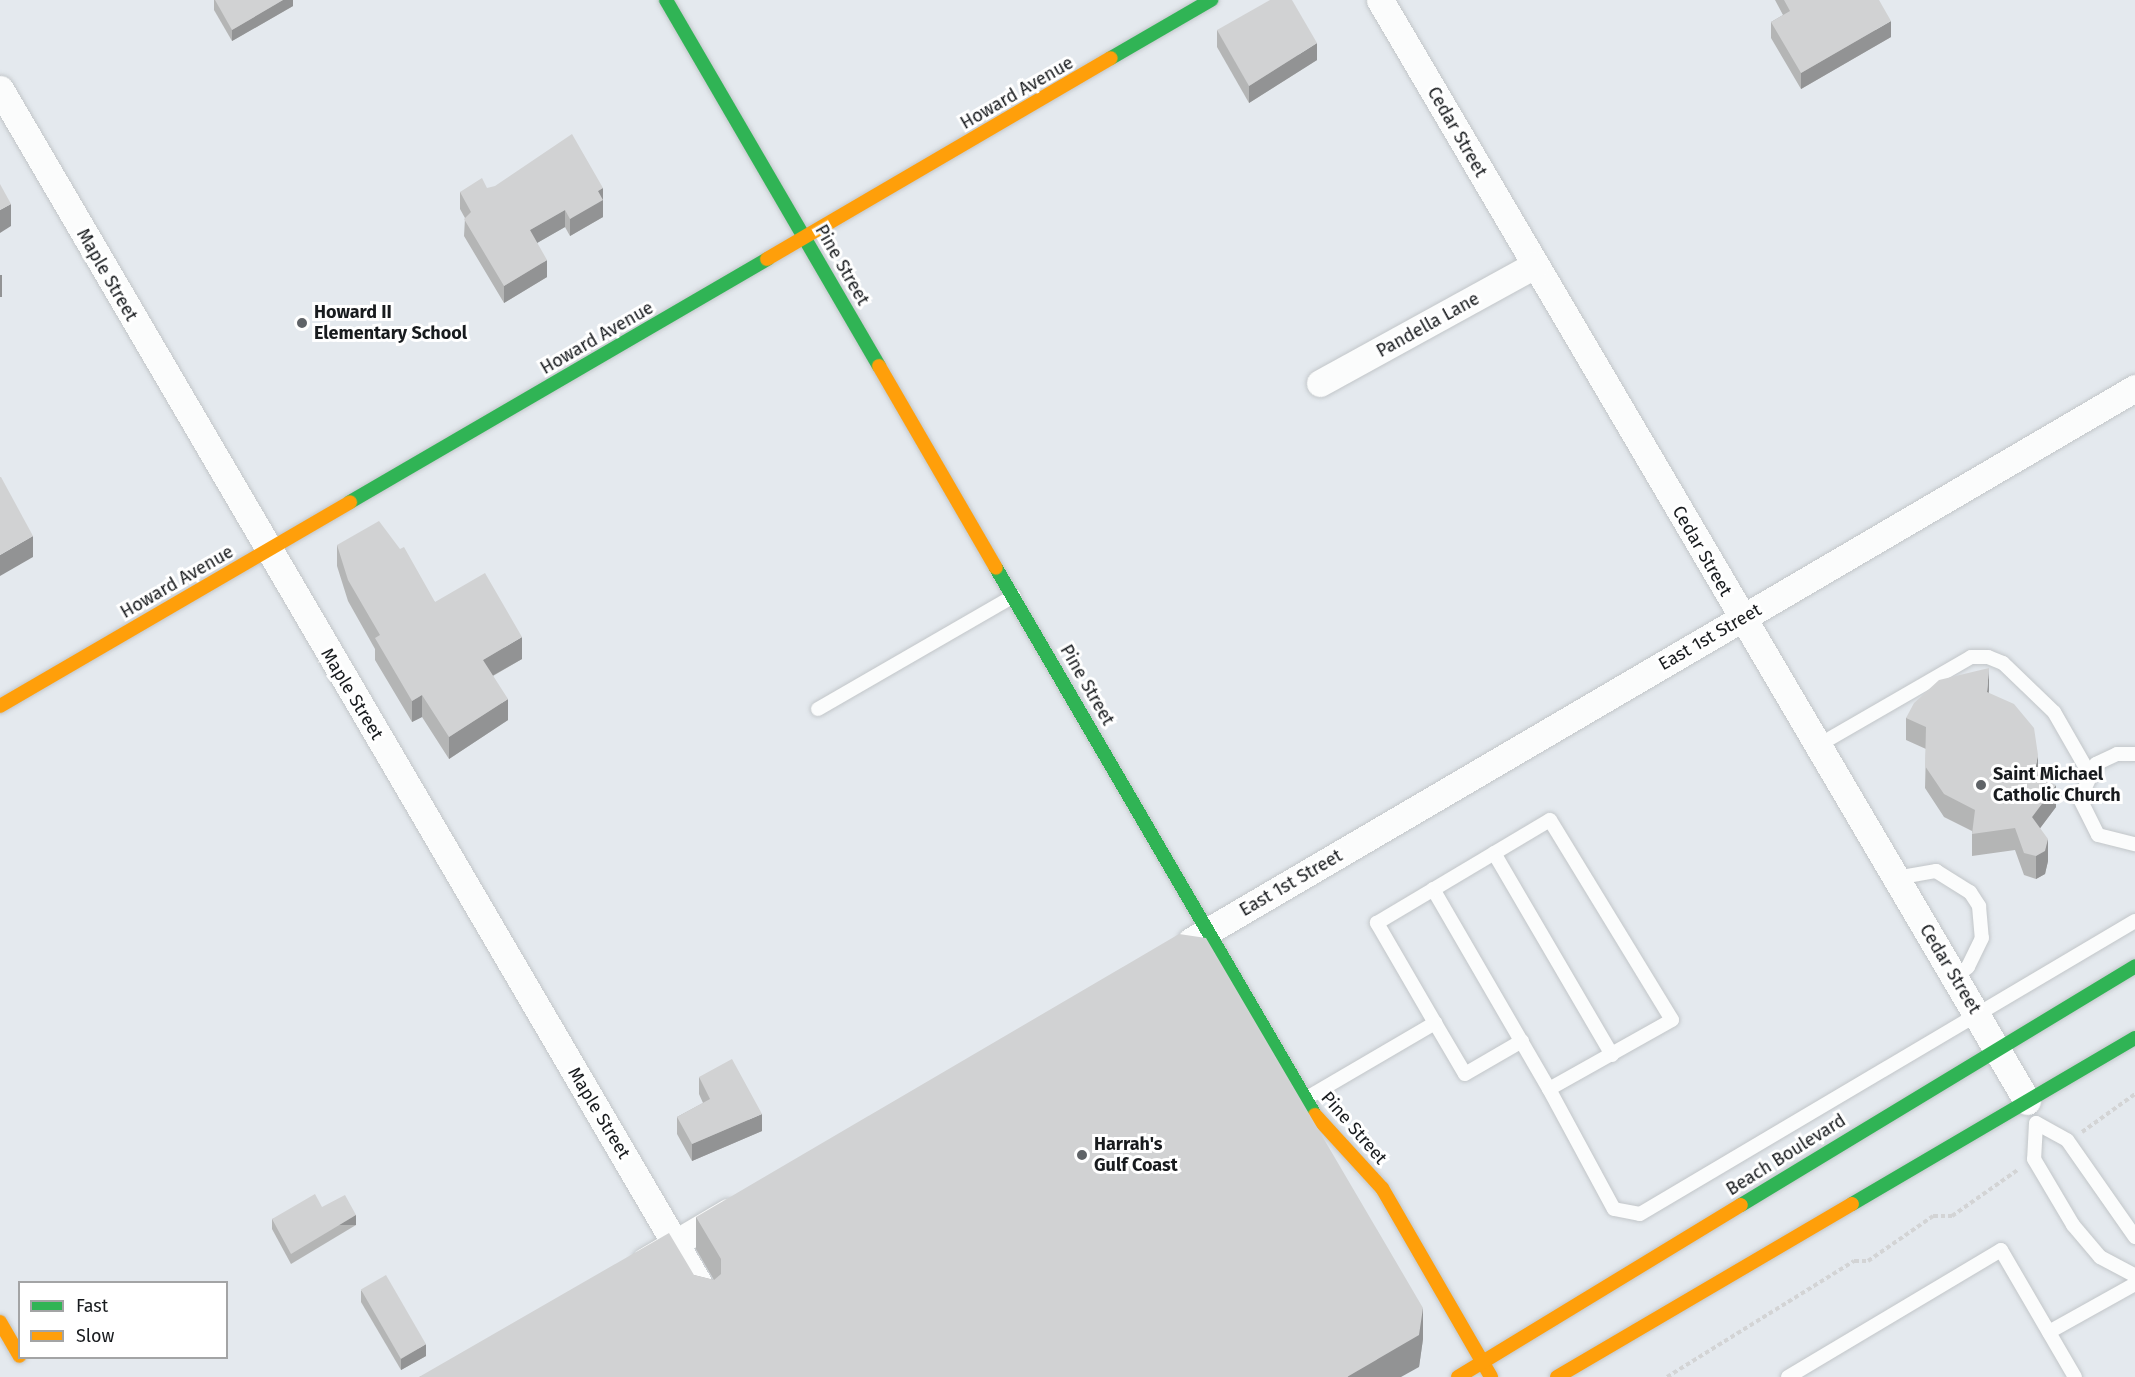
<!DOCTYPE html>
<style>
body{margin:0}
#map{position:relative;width:2135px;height:1377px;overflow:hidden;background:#e4e9ee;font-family:"Fira Sans",sans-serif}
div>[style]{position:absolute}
.path>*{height:4px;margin-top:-2px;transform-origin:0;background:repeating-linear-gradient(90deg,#d3d4d5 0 4.5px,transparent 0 7.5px)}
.roads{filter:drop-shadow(0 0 2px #c2c6c9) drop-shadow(0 0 2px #c2c6c9)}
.lane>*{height:14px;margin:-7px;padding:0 7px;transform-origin:7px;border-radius:7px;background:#fbfcfc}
.street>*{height:27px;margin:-13.5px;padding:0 13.5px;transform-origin:13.5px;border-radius:13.5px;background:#fbfcfc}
.fast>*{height:14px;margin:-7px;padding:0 7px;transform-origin:7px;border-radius:7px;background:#30b455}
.slow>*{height:14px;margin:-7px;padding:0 7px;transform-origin:7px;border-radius:7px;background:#ff9f0a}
.wall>*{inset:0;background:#b4b5b5}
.shaded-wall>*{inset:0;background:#929394;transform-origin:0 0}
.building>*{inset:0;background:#d1d2d3;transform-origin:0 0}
.dots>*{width:16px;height:16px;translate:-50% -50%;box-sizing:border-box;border:3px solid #fff;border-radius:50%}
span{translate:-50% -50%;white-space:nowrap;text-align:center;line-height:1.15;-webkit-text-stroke:6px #fff;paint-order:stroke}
.street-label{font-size:18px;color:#181b1e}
.poi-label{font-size:18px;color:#181b1e;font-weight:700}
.left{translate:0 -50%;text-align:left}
.legend{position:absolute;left:18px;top:1281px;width:210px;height:78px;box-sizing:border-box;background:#fff;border:2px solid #a3a4a5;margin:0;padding:8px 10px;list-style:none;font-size:18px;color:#181b1e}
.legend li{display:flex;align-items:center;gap:12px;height:30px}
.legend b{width:30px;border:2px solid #a3a4a5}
</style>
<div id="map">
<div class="path">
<div style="left:2082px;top:1132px;width:65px;rotate:-35.6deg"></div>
<div style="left:1667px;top:1377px;width:220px;rotate:-31.8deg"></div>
<div style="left:1854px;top:1261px;width:14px"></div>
<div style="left:1868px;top:1261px;width:79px;rotate:-34.7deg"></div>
<div style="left:1933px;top:1216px;width:19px"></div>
<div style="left:1952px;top:1216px;width:82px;rotate:-35deg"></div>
</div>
<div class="roads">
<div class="lane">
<div style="left:818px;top:709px;width:226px;rotate:-30deg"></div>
<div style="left:1817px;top:746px;width:178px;rotate:-30deg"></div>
<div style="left:1971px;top:657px;width:17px"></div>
<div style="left:1988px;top:657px;width:16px;rotate:22deg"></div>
<div style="left:2003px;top:663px;width:71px;rotate:43.9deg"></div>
<div style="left:2054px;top:712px;width:70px;rotate:60.2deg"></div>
<div style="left:2135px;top:754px;width:18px;rotate:180deg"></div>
<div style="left:2117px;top:754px;width:23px;rotate:155deg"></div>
<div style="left:2096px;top:764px;width:38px;rotate:115deg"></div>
<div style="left:2080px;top:799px;width:40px;rotate:63.4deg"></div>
<div style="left:2098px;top:835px;width:38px;rotate:14deg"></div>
<div style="left:1494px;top:853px;width:234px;rotate:59.7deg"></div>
<div style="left:1896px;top:878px;width:41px;rotate:-9.9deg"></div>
<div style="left:1936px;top:871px;width:40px;rotate:32deg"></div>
<div style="left:1970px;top:892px;width:17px;rotate:57deg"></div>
<div style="left:1979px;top:906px;width:32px;rotate:85deg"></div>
<div style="left:1982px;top:938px;width:32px;rotate:116deg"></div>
<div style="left:1968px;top:967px;width:16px;rotate:142deg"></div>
<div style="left:1433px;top:889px;width:231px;rotate:59.9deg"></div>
<div style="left:1435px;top:1023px;width:59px;rotate:59.5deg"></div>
<div style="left:1465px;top:1074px;width:66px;rotate:-30.1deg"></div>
<div style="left:1305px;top:1099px;width:151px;rotate:-30.3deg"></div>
<div style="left:1435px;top:1023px;width:116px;rotate:-120.1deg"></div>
<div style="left:1377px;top:923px;width:201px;rotate:-30.8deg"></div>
<div style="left:1550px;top:820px;width:234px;rotate:58.6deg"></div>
<div style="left:1672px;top:1020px;width:141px;rotate:150.7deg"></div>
<div style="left:1549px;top:1089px;width:136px;rotate:61.6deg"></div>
<div style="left:1614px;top:1209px;width:26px;rotate:11deg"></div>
<div style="left:1640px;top:1214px;width:575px;rotate:-30.62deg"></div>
<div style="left:2135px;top:1237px;width:118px;rotate:-125deg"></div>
<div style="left:2067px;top:1140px;width:35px;rotate:-151deg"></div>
<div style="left:2036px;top:1123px;width:36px;rotate:93deg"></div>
<div style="left:2034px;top:1159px;width:77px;rotate:59.4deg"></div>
<div style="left:2073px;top:1225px;width:42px;rotate:49.8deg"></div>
<div style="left:2100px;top:1257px;width:40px;rotate:28deg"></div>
<div style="left:2049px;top:1332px;width:98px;rotate:-29.2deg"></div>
<div style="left:1788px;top:1377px;width:248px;rotate:-30.8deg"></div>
<div style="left:2001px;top:1250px;width:147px;rotate:59.8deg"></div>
</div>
<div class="street">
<div style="left:1380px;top:0;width:1277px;rotate:59.56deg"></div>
<div style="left:0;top:89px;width:1401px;rotate:59.68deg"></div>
<div style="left:1320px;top:383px;width:245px;rotate:-28.8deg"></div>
<div style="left:1191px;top:941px;width:1094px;rotate:-30.36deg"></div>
<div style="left:645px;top:1261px;width:96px;rotate:-30.6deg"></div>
</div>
<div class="fast">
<div style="left:666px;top:0;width:423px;rotate:59.8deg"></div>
<div style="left:1111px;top:58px;width:116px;rotate:-30.1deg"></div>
<div style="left:350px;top:502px;width:483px;rotate:-30.2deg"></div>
<div style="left:996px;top:568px;width:633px;rotate:59.75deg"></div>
<div style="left:1852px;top:1204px;width:328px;rotate:-30.4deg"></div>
<div style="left:1741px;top:1205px;width:461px;rotate:-31.2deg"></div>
</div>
<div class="slow">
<div style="left:767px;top:259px;width:398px;rotate:-30.3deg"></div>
<div style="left:879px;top:366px;width:233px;rotate:59.9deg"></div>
<div style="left:0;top:706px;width:405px;rotate:-30.2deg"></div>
<div style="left:1315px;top:1115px;width:99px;rotate:47.5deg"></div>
<div style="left:1382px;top:1188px;width:218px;rotate:60deg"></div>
<div style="left:0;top:1322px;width:39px;rotate:60deg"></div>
<div style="left:1458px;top:1377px;width:331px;rotate:-31.3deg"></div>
<div style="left:1557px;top:1377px;width:342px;rotate:-30.4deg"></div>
</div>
</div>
<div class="wall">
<div style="clip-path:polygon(214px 0,293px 0,293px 6px,232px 41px,214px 10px)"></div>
<div style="clip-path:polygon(1775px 0,1808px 0,1891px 37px,1801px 89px,1771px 38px,1771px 22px,1783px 15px)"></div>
<div style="clip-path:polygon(1217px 30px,1317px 60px,1249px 103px,1217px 47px)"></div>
<div style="clip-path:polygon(487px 188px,603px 188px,603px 217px,570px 236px,565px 227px,537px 243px,547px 277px,504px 303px,464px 236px,465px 218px,460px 209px,460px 192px)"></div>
<div style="clip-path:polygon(337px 545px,435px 602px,522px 659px,493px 676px,508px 720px,449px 759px,422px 717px,412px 722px,375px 660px,375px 649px,348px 601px,337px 566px)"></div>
<div style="clip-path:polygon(1988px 692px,2056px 807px,2040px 828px,2048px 861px,2045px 874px,2036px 879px,2024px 875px,2015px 850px,1972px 856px,1972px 831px,1944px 817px,1925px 788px,1926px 749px,1906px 740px,1906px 718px)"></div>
<div style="clip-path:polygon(699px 1077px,762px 1131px,692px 1161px,677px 1134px,677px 1117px,703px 1103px,699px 1094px)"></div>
<div style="clip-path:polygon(322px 1207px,356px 1225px,291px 1264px,272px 1229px,272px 1219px)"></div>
<div style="clip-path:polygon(696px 1217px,1423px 1339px,1419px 1367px,419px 1377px,694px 1275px,714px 1280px,696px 1249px)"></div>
<div style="clip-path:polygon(361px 1290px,426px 1356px,401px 1370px,361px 1302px)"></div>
</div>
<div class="shaded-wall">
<div style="clip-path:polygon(283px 0,293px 0,293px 6px,232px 41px,232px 30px)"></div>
<div style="clip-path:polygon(1891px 21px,1891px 37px,1801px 89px,1801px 73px)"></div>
<div style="clip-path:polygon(1317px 43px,1317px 60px,1249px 103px,1249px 86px)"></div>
<div style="clip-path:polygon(603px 188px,603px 217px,570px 236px,570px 219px,598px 191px)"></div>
<div style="clip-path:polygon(11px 204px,11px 226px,0 233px,0 210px)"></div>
<div style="clip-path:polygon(565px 210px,565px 227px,530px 247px,530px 230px)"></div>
<div style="clip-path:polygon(547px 260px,547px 277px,504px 303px,504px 286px)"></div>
<div style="left:2px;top:275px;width:22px;height:2px;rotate:90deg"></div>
<div style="clip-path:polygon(33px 536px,33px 557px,0 576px,0 555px)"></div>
<div style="clip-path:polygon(522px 637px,522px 659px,483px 681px,483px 660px)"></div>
<div style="clip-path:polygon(1989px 668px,1989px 690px,1987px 714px,1987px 692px)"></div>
<div style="clip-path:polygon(422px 695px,422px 717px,412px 722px,412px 701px)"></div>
<div style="clip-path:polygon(508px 699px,508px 720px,449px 759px,449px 737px)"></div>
<div style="clip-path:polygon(2038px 755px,2038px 777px,2034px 775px)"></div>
<div style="clip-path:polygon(2056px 785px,2056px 807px,2032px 839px,2032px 817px)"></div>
<div style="clip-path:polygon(2048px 839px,2048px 861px,2045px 874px,2036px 879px,2036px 856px)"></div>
<div style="clip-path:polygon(762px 1114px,762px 1131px,692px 1161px,692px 1144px)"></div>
<div style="left:356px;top:1215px;width:10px;height:76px;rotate:90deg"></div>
<div style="clip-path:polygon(1423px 1308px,1423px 1339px,1419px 1367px,1401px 1377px,1347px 1377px)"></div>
<div style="clip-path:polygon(426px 1344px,426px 1356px,401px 1370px,401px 1359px)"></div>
</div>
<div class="building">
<div style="clip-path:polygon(215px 0,283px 0,232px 30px)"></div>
<div style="clip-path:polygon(1270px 0,1292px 0,1317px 43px,1249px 86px,1217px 30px)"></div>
<div style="clip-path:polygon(1784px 0,1879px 0,1891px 21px,1801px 73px,1771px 22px,1790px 11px)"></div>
<div style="clip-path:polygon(572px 134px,603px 188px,598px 191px,603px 200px,570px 219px,565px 210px,530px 230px,547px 260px,504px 286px,464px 219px,471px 212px,460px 192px,482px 178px,487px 188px,495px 186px)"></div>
<div style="clip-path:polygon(0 184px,11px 204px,0 210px)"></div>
<div style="clip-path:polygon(0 477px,1px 477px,33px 536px,0 555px)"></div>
<div style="clip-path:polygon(379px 521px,400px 549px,404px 547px,435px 602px,485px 573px,522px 637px,483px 660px,508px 699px,449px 737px,422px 695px,412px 701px,375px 638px,380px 635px,348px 580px,337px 545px)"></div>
<div style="clip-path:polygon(1989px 668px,1987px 692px,2014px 704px,2034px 728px,2038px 755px,2034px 775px,2056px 785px,2032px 817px,2048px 839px,2045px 851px,2036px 856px,2024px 853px,2015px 828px,1972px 834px,1975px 810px,1944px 794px,1925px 766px,1926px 727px,1906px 718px,1914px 703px,1939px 680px)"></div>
<div style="clip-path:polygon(1179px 934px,1206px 938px,1423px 1308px,1419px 1335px,1347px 1377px,419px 1377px,669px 1233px,694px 1275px,714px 1280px,721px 1274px,721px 1259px,696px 1217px)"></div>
<div style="clip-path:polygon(732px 1059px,762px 1114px,692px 1144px,677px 1117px,710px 1099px,699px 1077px)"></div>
<div style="clip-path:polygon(315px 1194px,322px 1207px,345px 1195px,356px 1215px,291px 1254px,272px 1219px)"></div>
<div style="left:386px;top:1275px;width:80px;height:29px;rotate:60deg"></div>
</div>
<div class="dots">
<div style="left:302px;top:323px;background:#5f6367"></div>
<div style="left:1981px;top:785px;background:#5f6367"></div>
<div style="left:1082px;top:1155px;background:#5f6367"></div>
</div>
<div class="street-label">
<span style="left:1017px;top:93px;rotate:-30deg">Howard Avenue</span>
<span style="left:1457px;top:132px;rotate:60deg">Cedar Street</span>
<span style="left:842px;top:265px;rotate:60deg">Pine Street</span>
<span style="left:107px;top:275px;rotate:60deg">Maple Street</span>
<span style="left:1428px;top:325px;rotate:-29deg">Pandella Lane</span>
<span style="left:597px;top:338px;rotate:-30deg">Howard Avenue</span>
<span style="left:1702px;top:551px;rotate:60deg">Cedar Street</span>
<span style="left:177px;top:582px;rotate:-30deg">Howard Avenue</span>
<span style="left:1710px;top:637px;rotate:-30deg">East 1st Street</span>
<span style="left:1087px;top:685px;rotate:60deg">Pine Street</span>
<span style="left:352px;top:694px;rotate:59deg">Maple Street</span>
<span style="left:1291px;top:883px;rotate:-30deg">East 1st Street</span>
<span style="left:1950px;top:969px;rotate:59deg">Cedar Street</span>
<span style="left:599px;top:1113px;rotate:59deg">Maple Street</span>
<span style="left:1354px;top:1128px;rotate:49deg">Pine Street</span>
<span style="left:1786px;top:1155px;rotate:-32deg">Beach Boulevard</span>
</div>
<div class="poi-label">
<span class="left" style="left:314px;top:323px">Howard II<br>Elementary School</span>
<span class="left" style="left:1993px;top:785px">Saint Michael<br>Catholic Church</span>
<span class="left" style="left:1094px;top:1155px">Harrah's<br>Gulf Coast</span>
</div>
<ul class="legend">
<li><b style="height:8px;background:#30b455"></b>Fast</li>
<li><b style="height:8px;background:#ff9f0a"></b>Slow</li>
</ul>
</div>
